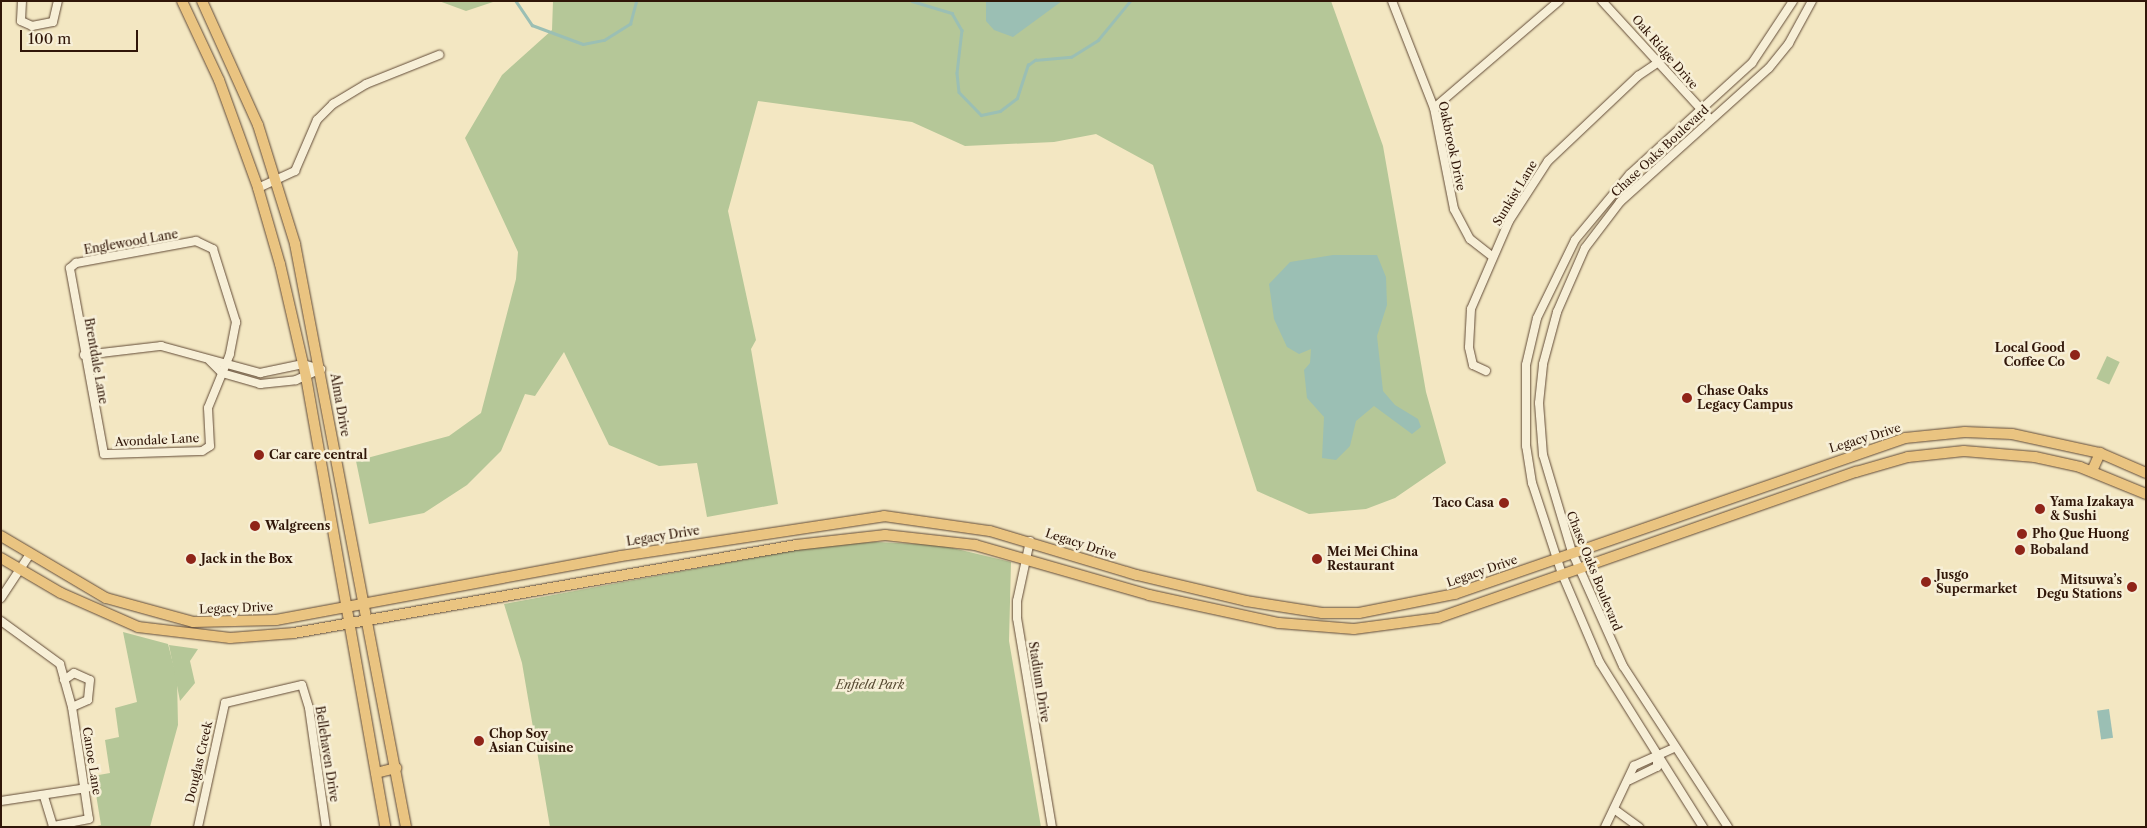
<!DOCTYPE html>
<meta charset="utf-8">
<style>
body{margin:0}
#map{position:relative;width:2147px;height:828px;overflow:hidden;background:#f3e7c2;font-family:"Libre Caslon Text",serif}
div>[style]{position:absolute}
.green>*{inset:0;background:#b5c798;transform-origin:0 0}
.water>*{inset:0;background:#9bbfb4;transform-origin:0 0}
.stream>*{height:2.5px;margin:-1.25px;padding:0 1.25px;transform-origin:1.25px;border-radius:1.25px;background:#9bbfb4}
.roads{filter:drop-shadow(0 0 1px #614a36) drop-shadow(0 0 1px #614a36)}
.minor>*{height:8px;margin:-4px;padding:0 4px;transform-origin:4px;border-radius:4px;background:#f7efd7}
.major>*{height:10px;margin:-5px;padding:0 5px;transform-origin:5px;border-radius:5px;background:#eac481}
.dots>*{width:14px;height:14px;translate:-50% -50%;box-sizing:border-box;border:2px solid #f7efd7;border-radius:50%}
span{translate:-50% -50%;white-space:nowrap;text-align:center;line-height:1.15;-webkit-text-stroke:5px #f7efd7;paint-order:stroke}
.street-label{font-size:12px;color:#301608}
.poi-label{font-size:12px;color:#301608;font-weight:700}
.right{translate:-100% -50%;text-align:right}
.left{translate:0 -50%;text-align:left}
.park-label{font-size:12px;color:#584b33;font-style:italic}
.frame{position:absolute;inset:0;border:2px solid #301608;pointer-events:none}
.scale{position:absolute;left:20px;top:30px;width:118px;height:22px;box-sizing:border-box;border:2px solid #301608;border-top:0;padding-left:6px;font-size:15px;line-height:18px;white-space:nowrap;color:#301608;-webkit-text-stroke:4px #f7efd7;paint-order:stroke}
</style>
<div id="map">
<div class="green">
<div style="clip-path:polygon(439px 1px,496px 1px,466px 11px)"></div>
<div style="clip-path:polygon(553px 1px,1331px 1px,1383px 146px,1426px 392px,1446px 463px,1395px 498px,1366px 509px,1309px 514px,1257px 491px,1153px 165px,1096px 134px,1054px 142px,965px 146px,912px 122px,758px 101px,728px 211px,756px 340px,751px 349px,778px 504px,707px 517px,697px 463px,659px 466px,609px 445px,564px 352px,535px 396px,525px 394px,501px 451px,467px 485px,424px 513px,369px 524px,356px 461px,449px 436px,481px 413px,516px 279px,518px 252px,465px 138px,502px 75px,552px 30px)"></div>
<div style="left:2107px;top:356px;width:14px;height:25px;rotate:25deg"></div>
<div style="clip-path:polygon(876px 542px,940px 545px,1011px 562px,1009px 641px,1041px 827px,550px 827px,522px 663px,504px 604px,829px 544px)"></div>
<div style="clip-path:polygon(123px 632px,168px 644px,177px 679px,178px 725px,150px 827px,93px 827px,101px 825px,93px 776px,110px 773px,105px 740px,119px 737px,115px 708px,137px 702px)"></div>
<div style="clip-path:polygon(169px 645px,198px 649px,190px 661px,195px 683px,180px 701px)"></div>
</div>
<div class="water">
<div style="clip-path:polygon(986px 1px,1062px 1px,1013px 37px,994px 30px,986px 21px)"></div>
<div style="clip-path:polygon(1333px 255px,1377px 255px,1386px 277px,1387px 305px,1377px 336px,1383px 391px,1395px 405px,1418px 419px,1421px 427px,1412px 434px,1374px 406px,1356px 421px,1350px 446px,1336px 460px,1322px 458px,1324px 417px,1307px 398px,1304px 370px,1310px 363px,1311px 349px,1299px 354px,1287px 347px,1274px 319px,1269px 284px,1290px 262px)"></div>
<div style="left:2109px;top:709px;width:29px;height:12px;rotate:82deg"></div>
</div>
<div class="stream">
<div style="left:516px;top:1px;width:29px;rotate:56deg"></div>
<div style="left:532px;top:25px;width:54px;rotate:20.4deg"></div>
<div style="left:583px;top:44px;width:21px;rotate:-11deg"></div>
<div style="left:604px;top:40px;width:31px;rotate:-32deg"></div>
<div style="left:630px;top:24px;width:24px;rotate:-75deg"></div>
<div style="left:912px;top:1px;width:42px;rotate:16.7deg"></div>
<div style="left:952px;top:13px;width:20px;rotate:60deg"></div>
<div style="left:962px;top:30px;width:43px;rotate:96.6deg"></div>
<div style="left:957px;top:73px;width:19px;rotate:84deg"></div>
<div style="left:959px;top:92px;width:32px;rotate:46deg"></div>
<div style="left:981px;top:115px;width:19px;rotate:-12deg"></div>
<div style="left:1000px;top:111px;width:21px;rotate:-37deg"></div>
<div style="left:1017px;top:98px;width:35px;rotate:-72deg"></div>
<div style="left:1028px;top:65px;width:9px;rotate:-36deg"></div>
<div style="left:1035px;top:60px;width:36px;rotate:-5deg"></div>
<div style="left:1071px;top:57px;width:32px;rotate:-32deg"></div>
<div style="left:1098px;top:40px;width:50px;rotate:-50.6deg"></div>
</div>
<div class="roads">
<div class="minor">
<div style="left:22px;top:1px;width:20px;rotate:93deg"></div>
<div style="left:21px;top:21px;width:12px;rotate:24deg"></div>
<div style="left:32px;top:26px;width:21px;rotate:-11deg"></div>
<div style="left:53px;top:22px;width:22px;rotate:-77deg"></div>
<div style="left:1392px;top:1px;width:115px;rotate:68.6deg"></div>
<div style="left:1434px;top:108px;width:103px;rotate:78.8deg"></div>
<div style="left:1454px;top:209px;width:34px;rotate:62deg"></div>
<div style="left:1470px;top:239px;width:29px;rotate:38deg"></div>
<div style="left:1602px;top:1px;width:160px;rotate:47.5deg"></div>
<div style="left:1434px;top:108px;width:165px;rotate:-40.6deg"></div>
<div style="left:258px;top:188px;width:41px;rotate:-24.7deg"></div>
<div style="left:295px;top:171px;width:56px;rotate:-66.7deg"></div>
<div style="left:317px;top:120px;width:23px;rotate:-45deg"></div>
<div style="left:333px;top:104px;width:39px;rotate:-31deg"></div>
<div style="left:366px;top:84px;width:79px;rotate:-21.7deg"></div>
<div style="left:196px;top:241px;width:19px;rotate:25deg"></div>
<div style="left:213px;top:249px;width:77px;rotate:72.5deg"></div>
<div style="left:236px;top:322px;width:33px;rotate:101deg"></div>
<div style="left:230px;top:354px;width:58px;rotate:112.2deg"></div>
<div style="left:208px;top:408px;width:38px;rotate:87deg"></div>
<div style="left:210px;top:446px;width:9px;rotate:148deg"></div>
<div style="left:202px;top:451px;width:98px;rotate:178.2deg"></div>
<div style="left:104px;top:454px;width:189px;rotate:-100.4deg"></div>
<div style="left:70px;top:268px;width:8px;rotate:-40deg"></div>
<div style="left:76px;top:263px;width:122px;rotate:-10.4deg"></div>
<div style="left:84px;top:355px;width:78px;rotate:-6.7deg"></div>
<div style="left:161px;top:346px;width:103px;rotate:15.3deg"></div>
<div style="left:260px;top:373px;width:44px;rotate:-11.8deg"></div>
<div style="left:303px;top:364px;width:19px;rotate:16deg"></div>
<div style="left:210px;top:361px;width:17px;rotate:45deg"></div>
<div style="left:222px;top:373px;width:40px;rotate:16deg"></div>
<div style="left:260px;top:384px;width:36px;rotate:-6deg"></div>
<div style="left:296px;top:380px;width:27px;rotate:-24deg"></div>
<div style="left:1486px;top:371px;width:14px;rotate:-155deg"></div>
<div style="left:1473px;top:365px;width:18px;rotate:-103deg"></div>
<div style="left:1469px;top:347px;width:38px;rotate:-87deg"></div>
<div style="left:1471px;top:309px;width:96px;rotate:-66.6deg"></div>
<div style="left:1509px;top:221px;width:72px;rotate:-57deg"></div>
<div style="left:1548px;top:161px;width:124px;rotate:-43.4deg"></div>
<div style="left:1638px;top:76px;width:25px;rotate:-34deg"></div>
<div style="left:1030px;top:541px;width:61px;rotate:102.2deg"></div>
<div style="left:1017px;top:601px;width:17px;rotate:90deg"></div>
<div style="left:1017px;top:618px;width:212px;rotate:80.5deg"></div>
<div style="left:1px;top:598px;width:53px;rotate:-56.6deg"></div>
<div style="left:1px;top:621px;width:73px;rotate:36.1deg"></div>
<div style="left:60px;top:664px;width:45px;rotate:74.4deg"></div>
<div style="left:72px;top:707px;width:113px;rotate:81.4deg"></div>
<div style="left:89px;top:819px;width:37px;rotate:169deg"></div>
<div style="left:53px;top:826px;width:31px;rotate:-107deg"></div>
<div style="left:64px;top:680px;width:12px;rotate:-35deg"></div>
<div style="left:74px;top:673px;width:17px;rotate:24deg"></div>
<div style="left:90px;top:680px;width:20px;rotate:96deg"></div>
<div style="left:88px;top:700px;width:17px;rotate:156deg"></div>
<div style="left:1630px;top:780px;width:30px;rotate:-26deg"></div>
<div style="left:1657px;top:767px;width:9px;rotate:-90deg"></div>
<div style="left:1px;top:801px;width:87px;rotate:-8.6deg"></div>
<div style="left:1614px;top:809px;width:31px;rotate:36deg"></div>
<div style="left:198px;top:827px;width:127px;rotate:-77.7deg"></div>
<div style="left:225px;top:703px;width:79px;rotate:-13.2deg"></div>
<div style="left:302px;top:685px;width:24px;rotate:73deg"></div>
<div style="left:309px;top:708px;width:120px;rotate:81.9deg"></div>
<div style="left:1605px;top:827px;width:68px;rotate:-64.6deg"></div>
<div style="left:1634px;top:766px;width:44px;rotate:-24.2deg"></div>
<div style="left:1703px;top:827px;width:194px;rotate:-122.1deg"></div>
<div style="left:1600px;top:663px;width:97px;rotate:-113.1deg"></div>
<div style="left:1562px;top:574px;width:96px;rotate:-108.2deg"></div>
<div style="left:1532px;top:483px;width:37px;rotate:-99deg"></div>
<div style="left:1526px;top:446px;width:81px;rotate:-90deg"></div>
<div style="left:1526px;top:365px;width:48px;rotate:-76.8deg"></div>
<div style="left:1537px;top:318px;width:87px;rotate:-64deg"></div>
<div style="left:1575px;top:240px;width:86px;rotate:-50.2deg"></div>
<div style="left:1630px;top:174px;width:165px;rotate:-42.3deg"></div>
<div style="left:1752px;top:63px;width:74px;rotate:-56.5deg"></div>
<div style="left:1728px;top:827px;width:192px;rotate:-123.1deg"></div>
<div style="left:1623px;top:666px;width:125px;rotate:-114.1deg"></div>
<div style="left:1572px;top:552px;width:101px;rotate:-106.6deg"></div>
<div style="left:1543px;top:455px;width:52px;rotate:-94.4deg"></div>
<div style="left:1539px;top:403px;width:39px;rotate:-84deg"></div>
<div style="left:1543px;top:364px;width:54px;rotate:-74.9deg"></div>
<div style="left:1557px;top:312px;width:70px;rotate:-66.4deg"></div>
<div style="left:1585px;top:248px;width:58px;rotate:-52.7deg"></div>
<div style="left:1620px;top:202px;width:200px;rotate:-42deg"></div>
<div style="left:1769px;top:68px;width:32px;rotate:-51deg"></div>
<div style="left:1789px;top:43px;width:48px;rotate:-61.3deg"></div>
</div>
<div class="major">
<div style="left:182px;top:1px;width:87px;rotate:64.9deg"></div>
<div style="left:219px;top:80px;width:115px;rotate:70.1deg"></div>
<div style="left:258px;top:188px;width:79px;rotate:73.9deg"></div>
<div style="left:280px;top:264px;width:116px;rotate:77deg"></div>
<div style="left:306px;top:377px;width:457px;rotate:80deg"></div>
<div style="left:202px;top:1px;width:136px;rotate:65.7deg"></div>
<div style="left:258px;top:125px;width:125px;rotate:72.7deg"></div>
<div style="left:295px;top:244px;width:593px;rotate:79.22deg"></div>
<div style="left:2092px;top:471px;width:20px;rotate:-66deg"></div>
<div style="left:1px;top:536px;width:122px;rotate:30.6deg"></div>
<div style="left:106px;top:598px;width:90px;rotate:15.4deg"></div>
<div style="left:193px;top:622px;width:83px;rotate:-1.4deg"></div>
<div style="left:276px;top:620px;width:351px;rotate:-10.5deg"></div>
<div style="left:621px;top:556px;width:266px;rotate:-8.6deg"></div>
<div style="left:884px;top:516px;width:107px;rotate:8.1deg"></div>
<div style="left:990px;top:531px;width:153px;rotate:16.7deg"></div>
<div style="left:1137px;top:575px;width:112px;rotate:13.4deg"></div>
<div style="left:1246px;top:601px;width:77px;rotate:9deg"></div>
<div style="left:1322px;top:613px;width:37px"></div>
<div style="left:1359px;top:613px;width:98px;rotate:-11.2deg"></div>
<div style="left:1455px;top:594px;width:476px;rotate:-19.1deg"></div>
<div style="left:1905px;top:438px;width:60px;rotate:-5.7deg"></div>
<div style="left:1965px;top:432px;width:47px;rotate:2.4deg"></div>
<div style="left:2012px;top:434px;width:90px;rotate:12.2deg"></div>
<div style="left:2100px;top:453px;width:50px;rotate:23.5deg"></div>
<div style="left:1px;top:558px;width:69px;rotate:30.3deg"></div>
<div style="left:61px;top:593px;width:84px;rotate:23.8deg"></div>
<div style="left:138px;top:627px;width:93px;rotate:6.8deg"></div>
<div style="left:230px;top:638px;width:64px;rotate:-4.5deg"></div>
<div style="left:294px;top:633px;width:510px;rotate:-9.94deg"></div>
<div style="left:796px;top:545px;width:90px;rotate:-6.4deg"></div>
<div style="left:885px;top:535px;width:91px;rotate:6.3deg"></div>
<div style="left:975px;top:545px;width:181px;rotate:16deg"></div>
<div style="left:1149px;top:595px;width:133px;rotate:12.2deg"></div>
<div style="left:1279px;top:623px;width:75px;rotate:4.6deg"></div>
<div style="left:1354px;top:629px;width:85px;rotate:-7.5deg"></div>
<div style="left:1438px;top:618px;width:443px;rotate:-19.3deg"></div>
<div style="left:1856px;top:472px;width:54px;rotate:-16.1deg"></div>
<div style="left:1908px;top:457px;width:56px;rotate:-6.1deg"></div>
<div style="left:1964px;top:451px;width:71px;rotate:4.8deg"></div>
<div style="left:2035px;top:457px;width:46px;rotate:12.5deg"></div>
<div style="left:2080px;top:467px;width:71px;rotate:22.2deg"></div>
<div style="left:376px;top:773px;width:21px;rotate:-14deg"></div>
</div>
</div>
<div class="dots">
<div style="left:2075px;top:355px;background:#8f2418"></div>
<div style="left:1687px;top:398px;background:#8f2418"></div>
<div style="left:259px;top:455px;background:#8f2418"></div>
<div style="left:1504px;top:503px;background:#8f2418"></div>
<div style="left:2040px;top:509px;background:#8f2418"></div>
<div style="left:255px;top:526px;background:#8f2418"></div>
<div style="left:2022px;top:534px;background:#8f2418"></div>
<div style="left:2020px;top:550px;background:#8f2418"></div>
<div style="left:191px;top:559px;background:#8f2418"></div>
<div style="left:1317px;top:559px;background:#8f2418"></div>
<div style="left:1926px;top:582px;background:#8f2418"></div>
<div style="left:2132px;top:587px;background:#8f2418"></div>
<div style="left:479px;top:741px;background:#8f2418"></div>
</div>
<div class="street-label">
<span style="left:1665px;top:52px;rotate:49deg">Oak Ridge Drive</span>
<span style="left:1452px;top:146px;rotate:78deg">Oakbrook Drive</span>
<span style="left:1660px;top:151px;rotate:-43deg">Chase Oaks Boulevard</span>
<span style="left:1515px;top:193px;rotate:-59deg">Sunkist Lane</span>
<span style="left:131px;top:242px;rotate:-10deg">Englewood Lane</span>
<span style="left:96px;top:361px;rotate:80deg">Brentdale Lane</span>
<span style="left:340px;top:405px;rotate:80deg">Alma Drive</span>
<span style="left:1865px;top:438px;rotate:-17deg">Legacy Drive</span>
<span style="left:157px;top:440px;rotate:-3deg">Avondale Lane</span>
<span style="left:663px;top:536px;rotate:-9deg">Legacy Drive</span>
<span style="left:1081px;top:544px;rotate:18deg">Legacy Drive</span>
<span style="left:1482px;top:571px;rotate:-19deg">Legacy Drive</span>
<span style="left:1594px;top:571px;rotate:68deg">Chase Oaks Boulevard</span>
<span style="left:236px;top:608px;rotate:-2deg">Legacy Drive</span>
<span style="left:1039px;top:682px;rotate:81deg">Stadium Drive</span>
<span style="left:327px;top:754px;rotate:81deg">Bellehaven Drive</span>
<span style="left:92px;top:761px;rotate:81deg">Canoe Lane</span>
<span style="left:199px;top:762px;rotate:-77deg">Douglas Creek</span>
</div>
<div class="poi-label">
<span class="right" style="left:2065px;top:355px">Local Good<br>Coffee Co</span>
<span class="left" style="left:1697px;top:398px">Chase Oaks<br>Legacy Campus</span>
<span class="left" style="left:269px;top:455px">Car care central</span>
<span class="left" style="left:2050px;top:509px">Yama Izakaya<br>&amp; Sushi</span>
<span class="right" style="left:1494px;top:503px">Taco Casa</span>
<span class="left" style="left:265px;top:526px">Walgreens</span>
<span class="left" style="left:2032px;top:534px">Pho Que Huong</span>
<span class="left" style="left:2030px;top:550px">Bobaland</span>
<span class="left" style="left:1327px;top:559px">Mei Mei China<br>Restaurant</span>
<span class="left" style="left:201px;top:559px">Jack in the Box</span>
<span class="left" style="left:1936px;top:582px">Jusgo<br>Supermarket</span>
<span class="right" style="left:2122px;top:587px">Mitsuwa’s<br>Degu Stations</span>
<span class="left" style="left:489px;top:741px">Chop Soy<br>Asian Cuisine</span>
</div>
<div class="park-label">
<span style="left:870px;top:685px">Enfield Park</span>
</div>
<div class="frame"></div>
<div class="scale">100 m</div>
</div>
